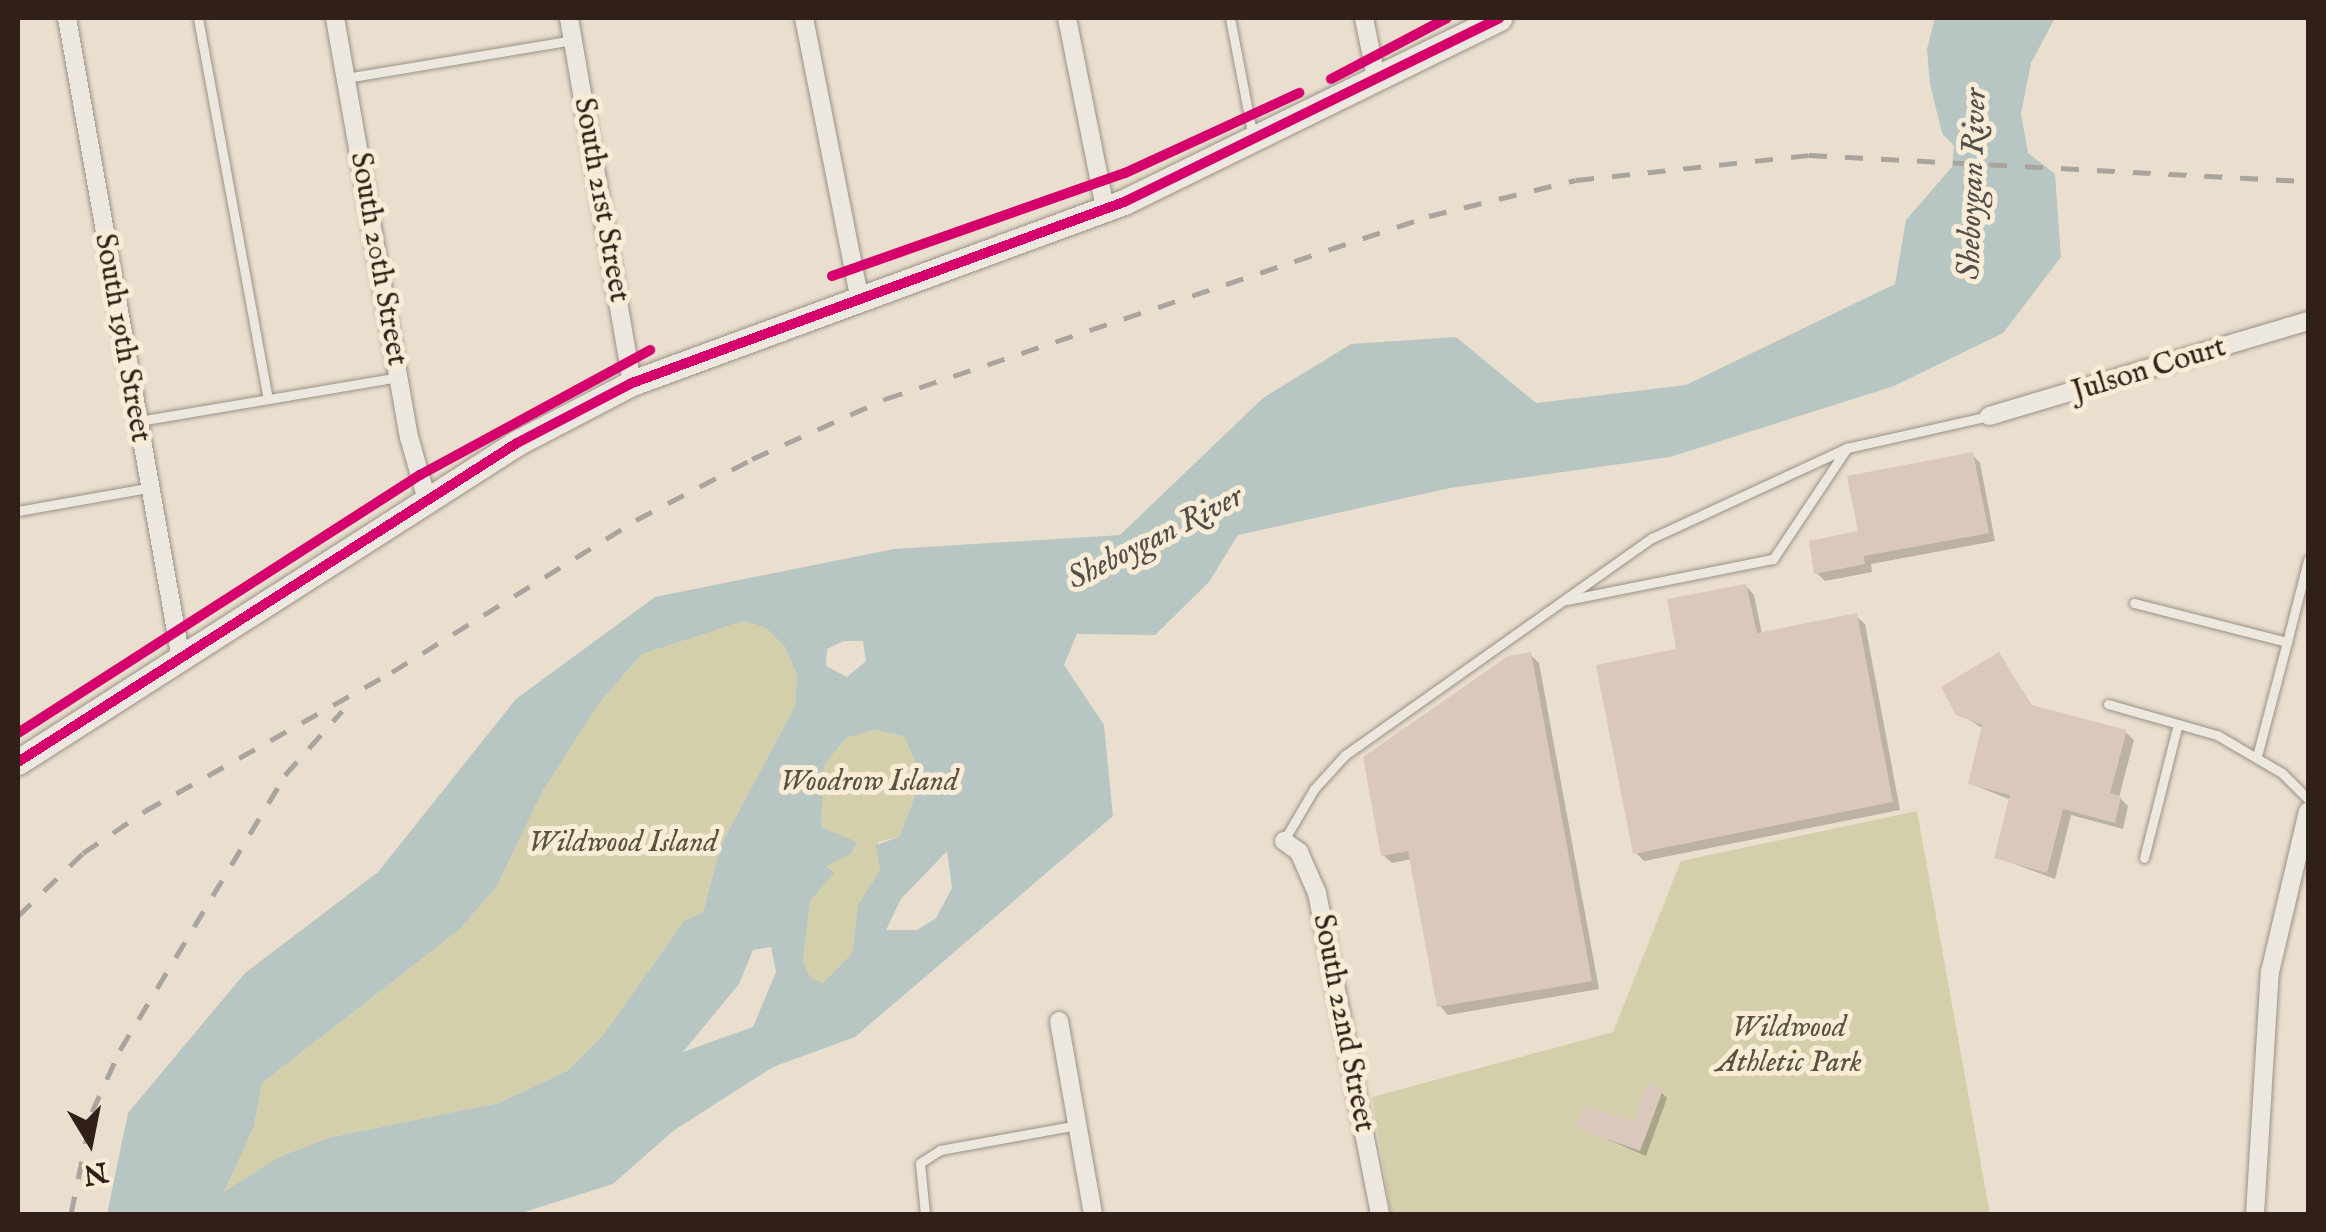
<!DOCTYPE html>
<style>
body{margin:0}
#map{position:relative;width:2326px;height:1232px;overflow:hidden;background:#eadfce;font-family:"IM FELL English",serif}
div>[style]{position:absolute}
.green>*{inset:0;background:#d4cfab}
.water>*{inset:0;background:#b7c6c2}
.shadow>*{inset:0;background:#0003}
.building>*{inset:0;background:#dac8bc}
.roads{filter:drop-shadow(0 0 2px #9a9187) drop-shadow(0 0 2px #9a9187)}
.lane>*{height:9px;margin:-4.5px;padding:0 4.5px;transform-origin:4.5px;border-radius:4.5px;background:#ede8df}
.street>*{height:18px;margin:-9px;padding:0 9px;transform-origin:9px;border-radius:9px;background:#ede8df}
.secondary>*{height:25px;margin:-12.5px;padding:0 12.5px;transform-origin:12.5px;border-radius:12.5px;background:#ede8df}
.rail>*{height:5px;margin-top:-2.5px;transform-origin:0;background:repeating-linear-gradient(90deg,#aaa49e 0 18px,transparent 0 36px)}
.cycleway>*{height:10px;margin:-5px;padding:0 5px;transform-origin:5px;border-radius:5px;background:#d6006c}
span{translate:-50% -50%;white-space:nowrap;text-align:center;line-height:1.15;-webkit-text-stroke:10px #f9ecd7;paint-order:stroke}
.street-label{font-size:30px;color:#302019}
.park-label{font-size:30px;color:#5c513c;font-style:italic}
.water-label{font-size:32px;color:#524e4a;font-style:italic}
.frame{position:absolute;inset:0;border:20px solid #302019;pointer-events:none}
.north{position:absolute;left:40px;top:1092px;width:100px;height:100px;-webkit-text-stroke:8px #f9ecd7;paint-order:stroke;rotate:170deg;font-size:28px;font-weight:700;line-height:40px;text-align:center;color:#302019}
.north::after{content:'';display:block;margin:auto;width:35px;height:45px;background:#302019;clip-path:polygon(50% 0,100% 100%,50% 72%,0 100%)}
</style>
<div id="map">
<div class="green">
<div style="clip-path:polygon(744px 621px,766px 628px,785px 647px,797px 675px,795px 706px,721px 845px,703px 912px,684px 921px,604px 1034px,567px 1071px,499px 1103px,332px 1137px,223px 1194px,254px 1126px,262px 1083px,459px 930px,497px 886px,542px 792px,600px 702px,642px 654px)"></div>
<div style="clip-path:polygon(874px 730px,904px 736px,922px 776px,899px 837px,878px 842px,880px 870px,858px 905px,852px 953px,823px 983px,811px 978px,803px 962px,810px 901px,833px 873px,826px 866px,857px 843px,821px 827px,824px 765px,846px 738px)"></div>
<div style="clip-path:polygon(1917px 811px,1990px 1214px,1391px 1214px,1372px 1097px,1613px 1032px,1681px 861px)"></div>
</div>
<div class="water">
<div style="clip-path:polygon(evenodd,1935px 18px,2055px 18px,2031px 63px,2021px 114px,2028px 153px,2055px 174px,2061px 257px,2003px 333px,1894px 386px,1670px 457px,1450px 488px,1238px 535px,1209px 582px,1155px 635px,1077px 634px,1064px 665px,1104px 725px,1113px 816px,855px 1037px,773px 1067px,673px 1131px,613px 1184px,518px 1214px,107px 1214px,128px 1113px,245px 973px,378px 872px,516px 699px,655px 597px,894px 549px,1120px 535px,1263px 398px,1351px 344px,1456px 337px,1536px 403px,1686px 385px,1895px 284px,1906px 220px,1952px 167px,1954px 146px,1942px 133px,1930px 84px,1927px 49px,1935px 18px,744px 621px,766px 628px,785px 647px,797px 675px,795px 706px,721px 845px,703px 912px,684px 921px,604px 1034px,567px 1071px,499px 1103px,332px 1137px,279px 1157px,224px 1192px,254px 1126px,262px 1083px,459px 930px,497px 886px,542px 792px,600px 702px,642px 654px,744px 621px,1935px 18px,844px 641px,863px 641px,866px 661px,847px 677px,826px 666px,827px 649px,844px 641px,1935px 18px,874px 730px,904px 736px,922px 777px,899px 837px,876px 845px,880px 870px,858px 905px,852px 953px,823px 983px,811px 978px,803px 962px,810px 901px,834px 873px,826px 866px,851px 854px,857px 842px,821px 827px,824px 765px,846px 738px,874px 730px,1935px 18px,947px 851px,952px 888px,936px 918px,917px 930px,886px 930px,901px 899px,947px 851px,1935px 18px,771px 947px,776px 972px,753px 1027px,683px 1052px,739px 984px,753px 950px,771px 947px)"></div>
</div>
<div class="shadow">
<div style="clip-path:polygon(1972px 454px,1980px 463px,1995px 541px,1871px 564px,1872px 572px,1825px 581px,1817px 573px)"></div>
<div style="clip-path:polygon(1746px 586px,1754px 595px,1762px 634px,1856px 616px,1865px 624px,1900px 810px,1644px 861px,1636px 853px,1679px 651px)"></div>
<div style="clip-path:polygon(1531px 655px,1539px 663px,1599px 989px,1448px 1015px,1440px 1006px,1412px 859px,1392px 863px,1383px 855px)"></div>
<div style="clip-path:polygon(1999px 655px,2034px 709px,2125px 732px,2134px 740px,2119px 797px,2128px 806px,2123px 829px,2071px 815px,2055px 879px,1996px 857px,2011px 800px,1971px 784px,1984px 729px,1958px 713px)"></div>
<div style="clip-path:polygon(1661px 1092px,1667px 1098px,1646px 1156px,1579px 1127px,1634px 1124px)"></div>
</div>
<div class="building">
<div style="clip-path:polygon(1973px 452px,1989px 533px,1864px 556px,1865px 564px,1814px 574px,1809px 541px,1858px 531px,1847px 476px)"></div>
<div style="clip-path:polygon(1746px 584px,1757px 633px,1857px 613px,1893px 802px,1633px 854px,1596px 665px,1676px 649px,1667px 599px)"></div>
<div style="clip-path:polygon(1531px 652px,1592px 981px,1437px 1007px,1408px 851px,1381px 856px,1363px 757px,1508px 656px)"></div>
<div style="clip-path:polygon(1999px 652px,2031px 705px,2127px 730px,2110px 793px,2121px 796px,2115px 823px,2063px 809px,2047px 873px,1994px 858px,2010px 795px,1968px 784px,1982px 725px,1956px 715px,1941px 687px)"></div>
<div style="clip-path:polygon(1647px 1084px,1663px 1090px,1640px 1151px,1576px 1128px,1584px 1105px,1633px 1121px)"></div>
</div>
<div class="roads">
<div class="lane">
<div style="left:198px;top:18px;width:387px;rotate:79.6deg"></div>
<div style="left:1230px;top:18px;width:122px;rotate:79.1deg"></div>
<div style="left:346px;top:78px;width:231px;rotate:-9.5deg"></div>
<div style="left:139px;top:421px;width:263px;rotate:-9.6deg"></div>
<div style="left:18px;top:511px;width:131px;rotate:-10.1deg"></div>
<div style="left:1567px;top:600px;width:210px;rotate:-11.3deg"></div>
<div style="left:1773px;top:559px;width:133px;rotate:-56.3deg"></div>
<div style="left:2134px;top:603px;width:158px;rotate:14.3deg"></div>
<div style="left:2287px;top:642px;width:118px;rotate:104.7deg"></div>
<div style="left:2287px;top:642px;width:85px;rotate:-75.6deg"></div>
<div style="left:2108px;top:704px;width:113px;rotate:15.9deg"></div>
<div style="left:2217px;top:735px;width:75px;rotate:30.3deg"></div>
<div style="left:2282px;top:773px;width:37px;rotate:45deg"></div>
<div style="left:1284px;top:840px;width:59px;rotate:-59.5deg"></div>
<div style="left:1314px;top:789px;width:46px;rotate:-47.6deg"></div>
<div style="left:1345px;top:755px;width:376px;rotate:-35.3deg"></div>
<div style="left:1652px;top:538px;width:215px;rotate:-24.8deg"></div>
<div style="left:1847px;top:448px;width:146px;rotate:-12.7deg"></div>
<div style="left:2144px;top:858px;width:138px;rotate:-75.8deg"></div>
<div style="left:925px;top:1214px;width:51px;rotate:-95.6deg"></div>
<div style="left:920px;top:1163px;width:24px;rotate:-33deg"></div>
<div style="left:940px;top:1150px;width:139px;rotate:-10.3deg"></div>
</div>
<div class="street">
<div style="left:67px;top:18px;width:651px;rotate:79.92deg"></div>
<div style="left:335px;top:18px;width:425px;rotate:80deg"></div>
<div style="left:409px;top:437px;width:66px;rotate:74.1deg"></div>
<div style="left:569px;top:18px;width:370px;rotate:80.2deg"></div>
<div style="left:804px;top:18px;width:283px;rotate:78.8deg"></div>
<div style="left:1067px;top:18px;width:195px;rotate:78.7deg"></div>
<div style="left:1364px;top:18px;width:65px;rotate:78.5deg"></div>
<div style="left:1989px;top:416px;width:333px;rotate:-16.6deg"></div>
<div style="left:1284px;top:841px;width:19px;rotate:36deg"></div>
<div style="left:1299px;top:852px;width:45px;rotate:66.3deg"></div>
<div style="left:1317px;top:893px;width:327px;rotate:78.9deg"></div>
<div style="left:1059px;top:1021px;width:196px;rotate:80deg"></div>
<div style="left:2255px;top:1214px;width:242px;rotate:-86.5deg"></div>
<div style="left:2270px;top:972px;width:165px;rotate:-76.7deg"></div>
</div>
<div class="secondary">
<div style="left:18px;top:762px;width:592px;rotate:-32.59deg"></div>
<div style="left:517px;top:443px;width:130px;rotate:-27.6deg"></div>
<div style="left:632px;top:383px;width:524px;rotate:-20.2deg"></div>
<div style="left:1124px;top:202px;width:418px;rotate:-26.1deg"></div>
</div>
</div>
<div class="rail">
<div style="left:18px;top:916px;width:91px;rotate:-44.1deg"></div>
<div style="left:83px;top:853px;width:75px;rotate:-34.1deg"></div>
<div style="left:145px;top:811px;width:283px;rotate:-29.4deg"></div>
<div style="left:392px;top:672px;width:287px;rotate:-31.9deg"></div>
<div style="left:636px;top:520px;width:131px;rotate:-27.7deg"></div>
<div style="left:752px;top:459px;width:146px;rotate:-24.3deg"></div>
<div style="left:885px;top:399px;width:574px;rotate:-18.59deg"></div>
<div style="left:1429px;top:216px;width:151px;rotate:-13.8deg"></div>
<div style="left:1576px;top:180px;width:234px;rotate:-6.1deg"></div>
<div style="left:1809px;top:155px;width:500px;rotate:3deg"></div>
<div style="left:71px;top:1214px;width:104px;rotate:-78.4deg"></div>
<div style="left:92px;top:1112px;width:68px;rotate:-65.7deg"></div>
<div style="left:120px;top:1050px;width:321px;rotate:-59deg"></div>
<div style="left:285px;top:775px;width:86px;rotate:-48.3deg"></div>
</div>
<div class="cycleway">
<div style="left:1331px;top:79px;width:131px;rotate:-27.7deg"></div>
<div style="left:832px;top:276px;width:311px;rotate:-19.4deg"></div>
<div style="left:1125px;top:173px;width:192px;rotate:-24.7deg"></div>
<div style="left:18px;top:733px;width:478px;rotate:-32.7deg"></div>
<div style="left:420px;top:475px;width:262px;rotate:-28.5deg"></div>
<div style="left:18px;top:762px;width:592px;rotate:-32.59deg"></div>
<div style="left:517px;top:443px;width:130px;rotate:-27.6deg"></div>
<div style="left:632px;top:383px;width:524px;rotate:-20.2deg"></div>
<div style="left:1124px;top:202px;width:418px;rotate:-26.1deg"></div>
</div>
<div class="street-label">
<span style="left:601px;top:200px;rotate:80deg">South 21st Street</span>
<span style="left:378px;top:259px;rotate:80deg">South 20th Street</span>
<span style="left:122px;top:338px;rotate:80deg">South 19th Street</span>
<span style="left:2149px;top:370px;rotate:-17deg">Julson Court</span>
<span style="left:1343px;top:1023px;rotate:79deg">South 22nd Street</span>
</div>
<div class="park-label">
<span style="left:869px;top:782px">Woodrow Island</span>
<span style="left:623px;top:843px">Wildwood Island</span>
<span style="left:1789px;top:1045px">Wildwood<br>Athletic Park</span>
</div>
<div class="water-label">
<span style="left:1974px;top:184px;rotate:-88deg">Sheboygan River</span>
<span style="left:1156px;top:539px;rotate:-27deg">Sheboygan River</span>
</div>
<div class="frame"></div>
<div class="north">N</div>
</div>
